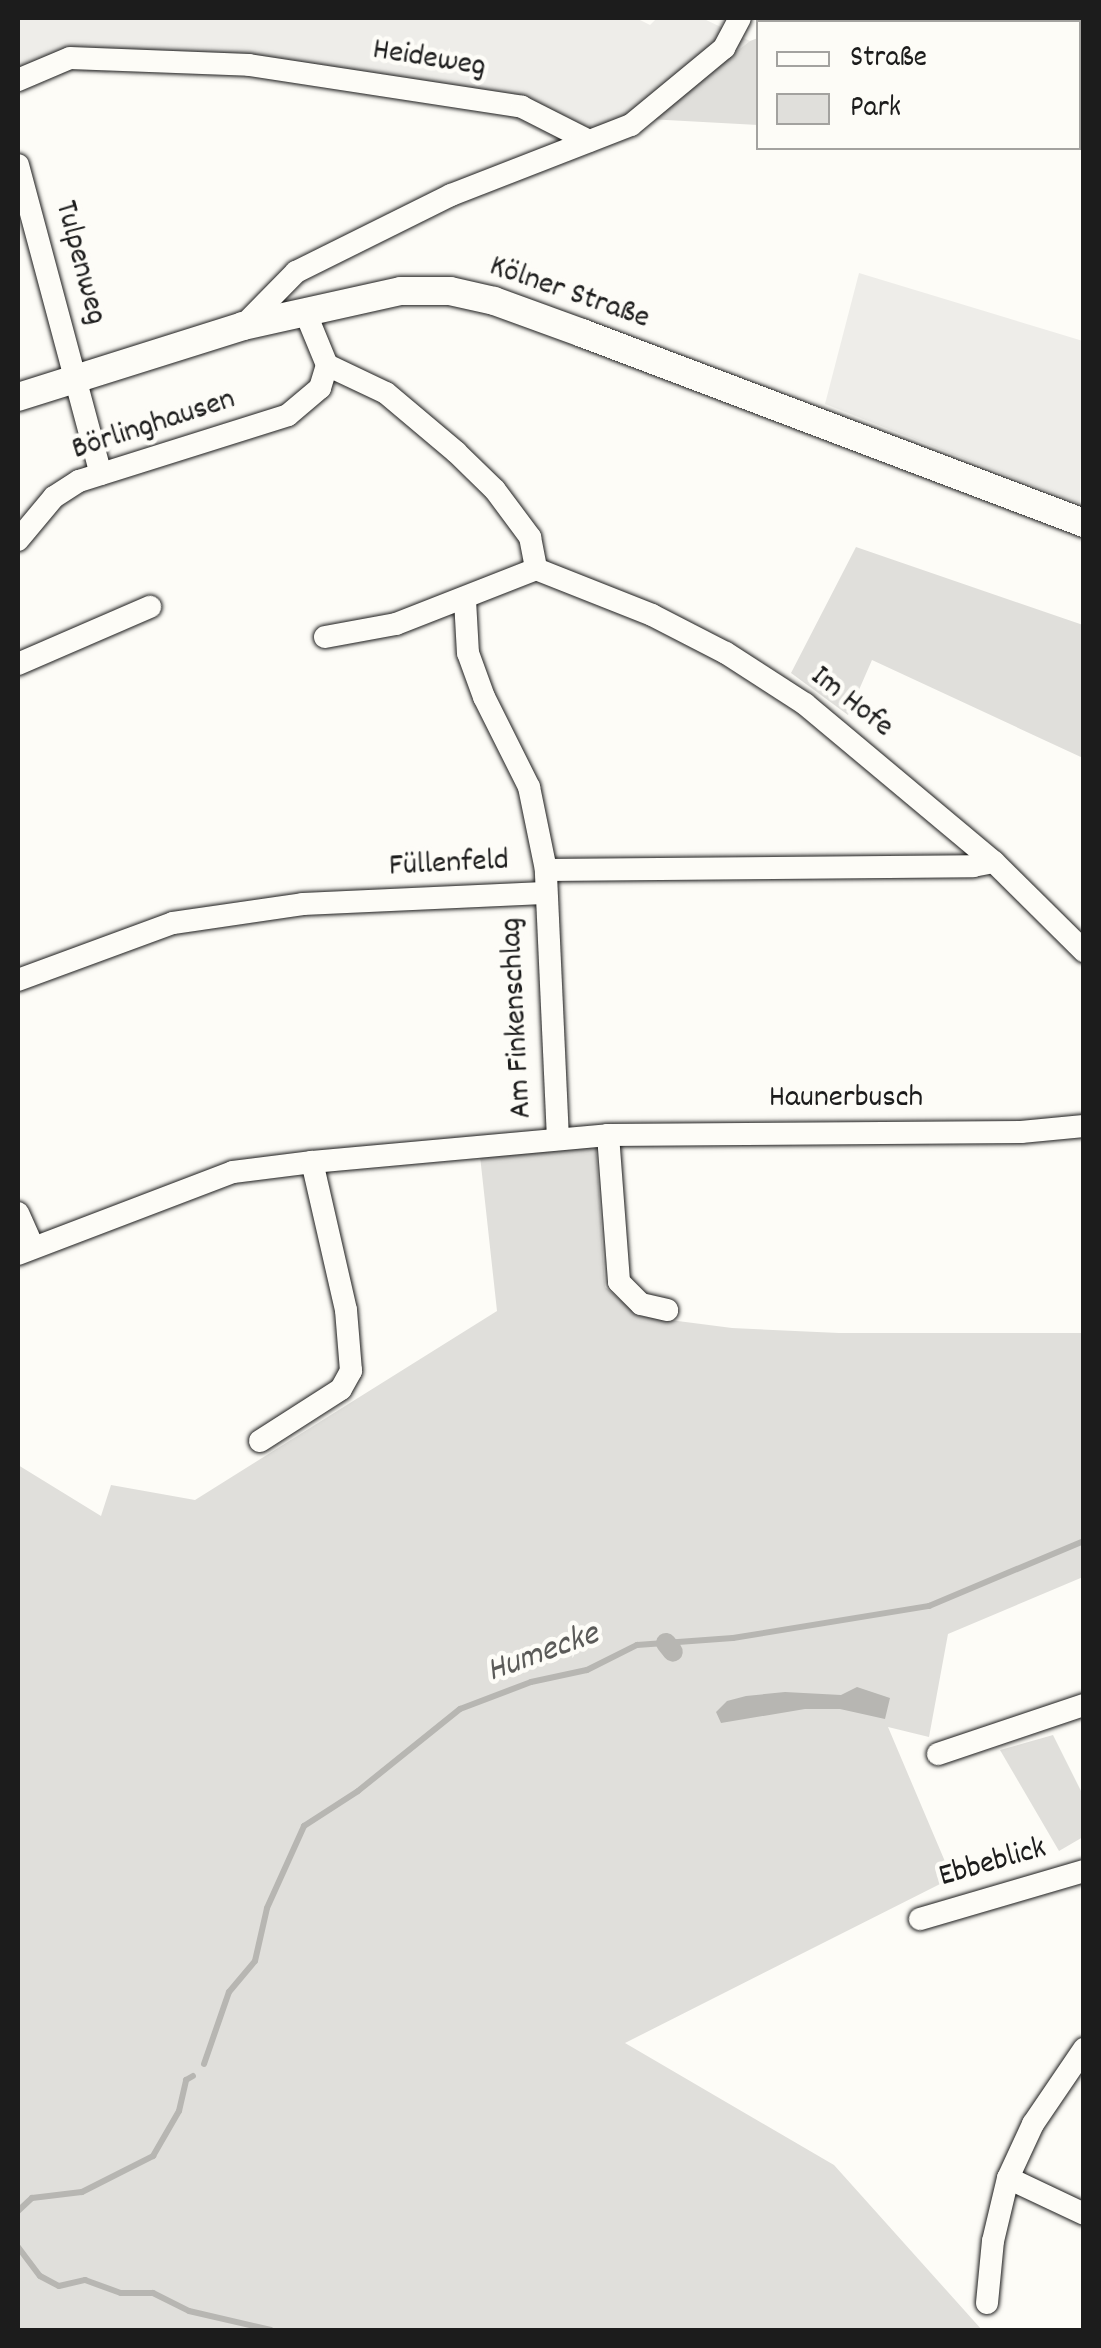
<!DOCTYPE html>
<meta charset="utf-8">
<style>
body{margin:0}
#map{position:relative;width:1101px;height:2348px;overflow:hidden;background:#fdfcf7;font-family:Dekko,sans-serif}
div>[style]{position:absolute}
.built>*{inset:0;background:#eeede9}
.green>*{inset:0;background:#e0dfdb;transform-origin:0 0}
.water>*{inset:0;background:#b7b6b2}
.stream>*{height:6px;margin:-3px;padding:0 3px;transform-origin:3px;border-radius:3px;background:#b7b6b2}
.canal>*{height:20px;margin:-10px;padding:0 10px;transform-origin:10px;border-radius:10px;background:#b7b6b2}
.roads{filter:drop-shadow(0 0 2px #1c1c1c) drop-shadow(0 0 2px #1c1c1c)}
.minor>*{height:22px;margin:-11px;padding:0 11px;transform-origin:11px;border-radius:11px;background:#fdfcf7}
.major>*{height:28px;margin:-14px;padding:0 14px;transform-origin:14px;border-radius:14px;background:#fdfcf7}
span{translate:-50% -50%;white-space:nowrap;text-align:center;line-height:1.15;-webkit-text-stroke:9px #fdfcf7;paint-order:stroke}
.street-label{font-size:32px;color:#1c1c1c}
.water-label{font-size:35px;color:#5a5a58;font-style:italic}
.frame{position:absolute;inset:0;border:20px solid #1c1c1c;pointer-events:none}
.legend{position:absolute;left:756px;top:20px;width:325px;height:130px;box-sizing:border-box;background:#fdfcf7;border:2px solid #a3a29f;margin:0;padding:12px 18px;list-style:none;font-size:30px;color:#1c1c1c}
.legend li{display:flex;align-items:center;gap:20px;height:50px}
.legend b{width:50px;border:2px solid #a3a29f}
</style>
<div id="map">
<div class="built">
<div style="clip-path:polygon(18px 18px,636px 18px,650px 25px,657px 18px,702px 18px,750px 41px,648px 119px,568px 146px,499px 113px,223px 71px,121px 67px,107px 73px,72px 71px,18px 89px)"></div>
<div style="clip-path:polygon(859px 273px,1083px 341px,1080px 504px,825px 404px)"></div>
</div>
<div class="green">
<div style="left:806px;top:18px;width:257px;height:13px"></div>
<div style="clip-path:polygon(758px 38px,758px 125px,648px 119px,750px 41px)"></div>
<div style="clip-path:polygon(856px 547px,1083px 625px,1083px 758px,872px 660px,848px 715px,791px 673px)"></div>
<div style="clip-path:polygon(596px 1146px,605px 1287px,639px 1316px,732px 1328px,839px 1333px,1083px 1333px,1083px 1577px,948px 1634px,929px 1737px,888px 1727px,952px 1878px,625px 2043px,834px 2165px,982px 2330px,18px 2330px,18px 1465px,101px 1516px,111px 1485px,195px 1500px,497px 1311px,480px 1156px)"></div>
<div style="clip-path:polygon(1053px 1735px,1084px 1797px,1083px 1837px,1059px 1851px,1000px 1750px)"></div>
</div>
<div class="water">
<div style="clip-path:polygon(857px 1687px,890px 1698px,885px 1719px,840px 1709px,805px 1709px,721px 1723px,716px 1712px,727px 1701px,746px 1696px,785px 1692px,841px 1695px)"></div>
</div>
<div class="stream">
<div style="left:204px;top:2064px;width:76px;rotate:-70.9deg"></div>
<div style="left:229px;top:1992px;width:40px;rotate:-50deg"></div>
<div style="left:255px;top:1961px;width:54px;rotate:-77.2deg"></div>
<div style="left:267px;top:1908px;width:90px;rotate:-65.7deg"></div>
<div style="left:304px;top:1826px;width:64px;rotate:-32.9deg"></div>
<div style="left:358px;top:1791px;width:131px;rotate:-38.8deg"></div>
<div style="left:460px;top:1709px;width:76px;rotate:-20.8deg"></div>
<div style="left:531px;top:1682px;width:57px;rotate:-12.1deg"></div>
<div style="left:587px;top:1670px;width:56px;rotate:-26.6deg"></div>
<div style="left:637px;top:1645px;width:96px;rotate:-4.2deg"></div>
<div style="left:733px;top:1638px;width:199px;rotate:-9.3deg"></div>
<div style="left:929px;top:1606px;width:168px;rotate:-22.8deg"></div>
<div style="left:18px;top:2211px;width:19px;rotate:-43deg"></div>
<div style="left:32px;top:2198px;width:50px;rotate:-6.8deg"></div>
<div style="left:82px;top:2192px;width:80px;rotate:-26.9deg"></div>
<div style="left:153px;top:2156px;width:52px;rotate:-60deg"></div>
<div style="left:179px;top:2111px;width:32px;rotate:-77deg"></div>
<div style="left:186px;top:2080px;width:8px;rotate:-30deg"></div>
<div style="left:18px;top:2247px;width:36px;rotate:53deg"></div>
<div style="left:40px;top:2276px;width:21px;rotate:28deg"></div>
<div style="left:59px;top:2286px;width:27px;rotate:-13deg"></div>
<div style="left:85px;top:2280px;width:38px;rotate:20deg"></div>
<div style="left:121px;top:2293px;width:32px"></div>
<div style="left:153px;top:2293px;width:40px;rotate:26.6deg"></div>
<div style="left:189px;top:2311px;width:84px;rotate:13deg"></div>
</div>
<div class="canal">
<div style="left:666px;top:1643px;width:11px;rotate:52deg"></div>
</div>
<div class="roads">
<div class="minor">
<div style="left:18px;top:80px;width:56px;rotate:-22.9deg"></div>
<div style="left:70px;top:58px;width:179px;rotate:2.2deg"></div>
<div style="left:249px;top:65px;width:276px;rotate:8.7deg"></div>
<div style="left:522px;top:107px;width:75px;rotate:26.9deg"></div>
<div style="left:18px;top:165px;width:320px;rotate:75deg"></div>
<div style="left:306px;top:314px;width:55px;rotate:67.6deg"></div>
<div style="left:243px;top:326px;width:76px;rotate:-45.5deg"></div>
<div style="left:296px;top:272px;width:173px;rotate:-26.4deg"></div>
<div style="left:451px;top:195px;width:193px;rotate:-21.3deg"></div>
<div style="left:631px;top:125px;width:121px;rotate:-39.6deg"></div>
<div style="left:724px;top:48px;width:34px;rotate:-62deg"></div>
<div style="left:18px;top:540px;width:56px;rotate:-50.1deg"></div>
<div style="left:54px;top:497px;width:30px;rotate:-33deg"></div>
<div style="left:79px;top:481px;width:219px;rotate:-17.5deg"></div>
<div style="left:288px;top:415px;width:42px;rotate:-40.2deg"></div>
<div style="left:320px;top:388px;width:24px;rotate:-73deg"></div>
<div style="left:327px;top:365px;width:65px;rotate:25.4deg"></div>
<div style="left:386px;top:393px;width:92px;rotate:40.1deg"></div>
<div style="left:456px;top:452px;width:54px;rotate:44.3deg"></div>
<div style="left:495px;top:490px;width:59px;rotate:53.3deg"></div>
<div style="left:530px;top:537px;width:33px;rotate:79deg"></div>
<div style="left:536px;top:569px;width:125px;rotate:21.6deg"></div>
<div style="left:652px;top:615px;width:83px;rotate:27.2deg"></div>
<div style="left:726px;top:653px;width:94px;rotate:32.8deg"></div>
<div style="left:805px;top:704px;width:246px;rotate:39.9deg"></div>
<div style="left:994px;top:862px;width:127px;rotate:44.7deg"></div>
<div style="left:465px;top:600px;width:53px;rotate:86.8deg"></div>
<div style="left:468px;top:653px;width:47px;rotate:70deg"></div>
<div style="left:484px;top:697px;width:101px;rotate:63.4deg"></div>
<div style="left:529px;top:787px;width:85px;rotate:78.4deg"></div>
<div style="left:325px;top:637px;width:72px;rotate:-10.4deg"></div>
<div style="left:396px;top:624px;width:150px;rotate:-21.4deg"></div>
<div style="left:18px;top:664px;width:144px;rotate:-23.4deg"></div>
<div style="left:18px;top:980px;width:165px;rotate:-20.2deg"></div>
<div style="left:173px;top:923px;width:131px;rotate:-8.3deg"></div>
<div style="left:303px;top:904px;width:241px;rotate:-2.6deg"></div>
<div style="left:608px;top:1135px;width:147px;rotate:85.7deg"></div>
<div style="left:619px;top:1282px;width:31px;rotate:45deg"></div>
<div style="left:641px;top:1304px;width:27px;rotate:13deg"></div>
<div style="left:558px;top:1139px;width:269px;rotate:-92.6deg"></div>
<div style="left:546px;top:870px;width:427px;rotate:-0.5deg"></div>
<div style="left:973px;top:866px;width:21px;rotate:-11deg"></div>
<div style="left:18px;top:1213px;width:35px;rotate:66deg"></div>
<div style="left:18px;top:1254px;width:230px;rotate:-20.9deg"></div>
<div style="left:233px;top:1172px;width:80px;rotate:-7.2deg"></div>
<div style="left:312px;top:1162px;width:297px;rotate:-5.2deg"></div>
<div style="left:608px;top:1135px;width:413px;rotate:-0.4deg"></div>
<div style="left:1021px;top:1132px;width:63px;rotate:-5.4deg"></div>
<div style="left:260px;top:1441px;width:96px;rotate:-32.7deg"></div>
<div style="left:341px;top:1389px;width:21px;rotate:-61deg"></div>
<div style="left:351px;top:1371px;width:61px;rotate:-94.7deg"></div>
<div style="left:346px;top:1310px;width:152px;rotate:-102.9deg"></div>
<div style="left:938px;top:1754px;width:154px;rotate:-18.6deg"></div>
<div style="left:920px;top:1919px;width:171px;rotate:-16.3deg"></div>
<div style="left:1008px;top:2178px;width:84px;rotate:25.3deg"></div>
<div style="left:987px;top:2303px;width:62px;rotate:-84.5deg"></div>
<div style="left:993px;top:2241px;width:65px;rotate:-76.6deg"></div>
<div style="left:1008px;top:2178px;width:60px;rotate:-65.2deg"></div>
<div style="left:1033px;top:2124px;width:91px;rotate:-55.8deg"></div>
</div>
<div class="major">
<div style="left:18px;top:397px;width:236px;rotate:-17.5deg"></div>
<div style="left:243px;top:326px;width:162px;rotate:-12.5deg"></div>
<div style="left:401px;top:291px;width:49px"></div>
<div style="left:450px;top:291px;width:45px;rotate:12.8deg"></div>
<div style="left:494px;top:301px;width:94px;rotate:20deg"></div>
<div style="left:582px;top:333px;width:537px;rotate:20.73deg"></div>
</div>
</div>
<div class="street-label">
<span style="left:429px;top:60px;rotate:9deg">Heideweg</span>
<span style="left:79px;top:263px;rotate:75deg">Tulpenweg</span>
<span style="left:569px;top:294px;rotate:19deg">Kölner Straße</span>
<span style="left:154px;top:426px;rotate:-18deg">Börlinghausen</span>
<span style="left:851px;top:703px;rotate:38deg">Im Hofe</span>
<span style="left:449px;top:865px;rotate:-3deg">Füllenfeld</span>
<span style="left:518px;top:1018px;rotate:-93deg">Am Finkenschlag</span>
<span style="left:846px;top:1099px">Haunerbusch</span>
<span style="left:993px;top:1864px;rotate:-16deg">Ebbeblick</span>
</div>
<div class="water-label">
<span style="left:543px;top:1654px;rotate:-20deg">Humecke</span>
</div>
<div class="frame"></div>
<ul class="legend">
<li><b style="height:12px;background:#fdfcf7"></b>Straße</li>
<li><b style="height:28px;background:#e0dfdb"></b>Park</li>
</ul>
</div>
